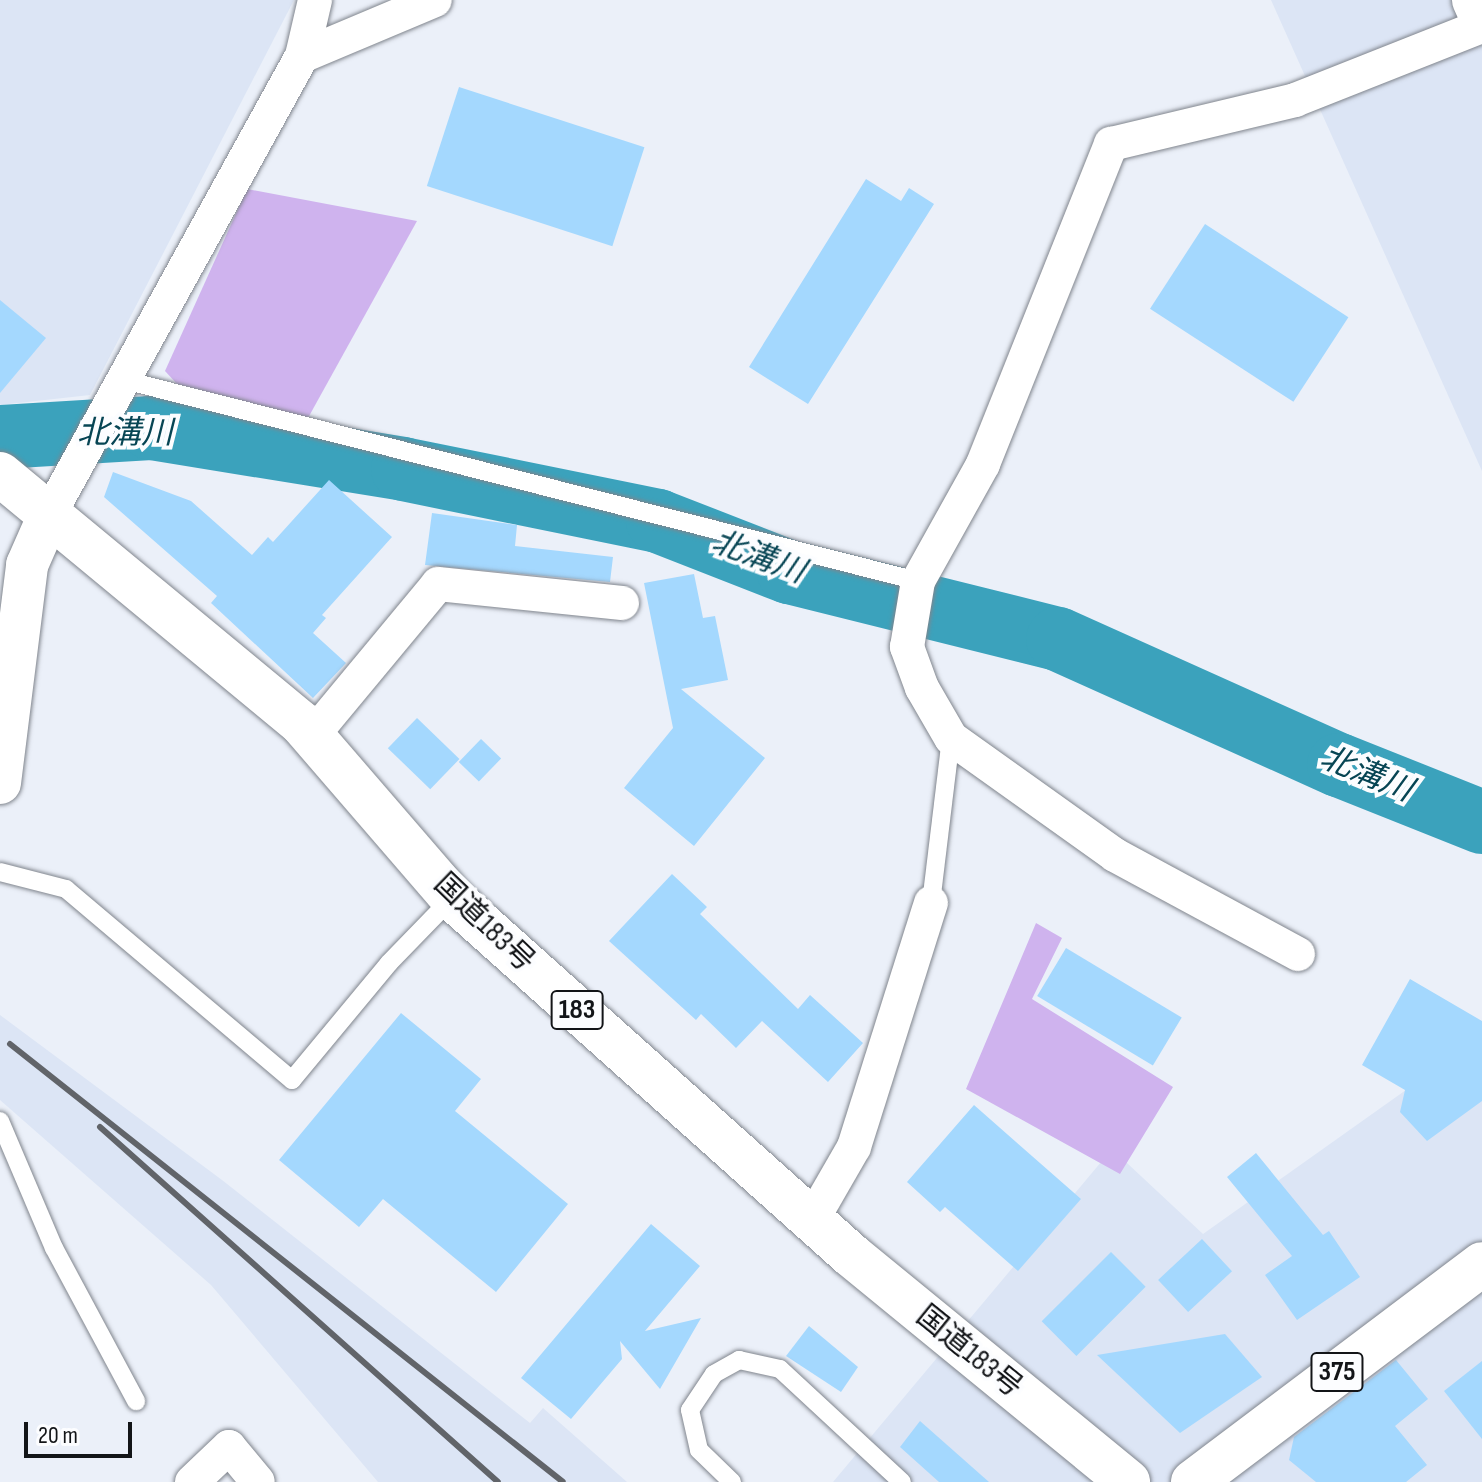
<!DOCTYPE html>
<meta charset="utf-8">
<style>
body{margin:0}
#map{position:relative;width:1482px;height:1482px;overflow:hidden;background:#ebf0f9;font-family:"Sofia Sans Condensed","Noto Sans JP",sans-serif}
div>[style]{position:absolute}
.built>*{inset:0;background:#dce5f5}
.green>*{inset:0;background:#cfb3ee}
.river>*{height:64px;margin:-32px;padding:0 32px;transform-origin:32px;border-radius:32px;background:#3ba2bc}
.building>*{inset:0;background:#a4d8fe;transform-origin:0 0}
.roads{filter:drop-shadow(0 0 2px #80858d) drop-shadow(0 0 2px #80858d)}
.service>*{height:18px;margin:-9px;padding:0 9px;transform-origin:9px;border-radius:9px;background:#fff}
.minor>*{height:34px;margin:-17px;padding:0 17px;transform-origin:17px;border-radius:17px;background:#fff}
.tertiary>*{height:42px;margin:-21px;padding:0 21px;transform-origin:21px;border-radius:21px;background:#fff}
.trunk>*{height:44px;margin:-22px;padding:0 22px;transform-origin:22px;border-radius:22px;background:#fff}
.rail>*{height:6px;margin:-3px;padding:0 3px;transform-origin:3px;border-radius:3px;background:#616469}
span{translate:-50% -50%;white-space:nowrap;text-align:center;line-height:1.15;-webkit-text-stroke:8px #fcfdff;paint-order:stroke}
.shield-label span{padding:2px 6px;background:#fcfdff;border:2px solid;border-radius:6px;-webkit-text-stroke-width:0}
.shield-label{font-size:28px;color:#131518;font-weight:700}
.street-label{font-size:30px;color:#131518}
.water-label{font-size:32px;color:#074554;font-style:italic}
.scale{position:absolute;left:24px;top:1422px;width:108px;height:36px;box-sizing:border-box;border:4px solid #131518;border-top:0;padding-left:10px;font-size:24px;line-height:28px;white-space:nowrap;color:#131518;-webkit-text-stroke:6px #fcfdff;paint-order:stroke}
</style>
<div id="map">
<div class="built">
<div style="clip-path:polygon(0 0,294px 0,90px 395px,0 405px)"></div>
<div style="clip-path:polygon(1271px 0,1482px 0,1482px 471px)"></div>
<div style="clip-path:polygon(0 1015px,222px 1180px,530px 1423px,543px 1408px,627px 1482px,378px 1482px,211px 1285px,0 1100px)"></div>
<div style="clip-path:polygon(1482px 1036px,1482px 1482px,833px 1482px,1112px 1149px,1203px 1234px)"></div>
</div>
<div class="green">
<div style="clip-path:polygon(247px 189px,417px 221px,308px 418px,177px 384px,165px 371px)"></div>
<div style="clip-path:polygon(1036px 923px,1062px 938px,1032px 999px,1173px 1087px,1120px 1174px,966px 1089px)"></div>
</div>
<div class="river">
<div style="left:0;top:437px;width:151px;rotate:-3.4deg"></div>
<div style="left:151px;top:428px;width:255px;rotate:9.2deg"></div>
<div style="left:403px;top:469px;width:260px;rotate:11.5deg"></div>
<div style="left:658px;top:521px;width:141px;rotate:21.3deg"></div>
<div style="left:789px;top:572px;width:277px;rotate:14deg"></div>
<div style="left:1058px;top:639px;width:308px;rotate:24.2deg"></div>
<div style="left:1339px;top:765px;width:154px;rotate:21.7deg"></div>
</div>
<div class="building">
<div style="left:459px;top:87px;width:195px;height:104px;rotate:18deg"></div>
<div style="clip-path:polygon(866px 179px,901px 201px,909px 188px,934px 204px,808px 404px,749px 367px)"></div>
<div style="left:1205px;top:224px;width:171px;height:101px;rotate:33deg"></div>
<div style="clip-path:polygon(0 300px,46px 338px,0 393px)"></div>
<div style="clip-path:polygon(113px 472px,191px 501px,252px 555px,268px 537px,273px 542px,329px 480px,392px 537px,322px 615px,326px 618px,313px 633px,346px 663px,313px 698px,211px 603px,217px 596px,104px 497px)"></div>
<div style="clip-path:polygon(432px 513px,517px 525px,515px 546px,613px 557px,610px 582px,425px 565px)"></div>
<div style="clip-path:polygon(694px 574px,703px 618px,715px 616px,728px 680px,681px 689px,765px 758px,694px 846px,624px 788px,673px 728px,644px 583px)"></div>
<div style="left:417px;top:718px;width:59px;height:42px;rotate:44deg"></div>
<div style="left:481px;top:739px;width:28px;height:32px;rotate:44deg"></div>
<div style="clip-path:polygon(672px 874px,707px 907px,700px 914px,798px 1009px,810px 995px,863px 1043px,828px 1082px,762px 1021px,736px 1048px,701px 1014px,696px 1020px,609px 941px)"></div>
<div style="left:1066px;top:948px;width:135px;height:56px;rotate:31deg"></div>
<div style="clip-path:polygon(1410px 979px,1482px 1021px,1482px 1101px,1427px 1141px,1400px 1112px,1405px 1090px,1362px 1065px)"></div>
<div style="clip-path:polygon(401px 1013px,481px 1079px,455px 1111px,568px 1204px,496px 1292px,383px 1199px,359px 1227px,279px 1160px)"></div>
<div style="clip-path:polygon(974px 1105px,1081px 1199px,1018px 1271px,945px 1207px,940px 1212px,907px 1182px)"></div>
<div style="clip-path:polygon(1256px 1153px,1323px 1235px,1329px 1231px,1360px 1277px,1297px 1320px,1265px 1275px,1292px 1256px,1227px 1177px)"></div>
<div style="clip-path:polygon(651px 1224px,700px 1266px,645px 1331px,701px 1318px,660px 1389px,620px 1341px,622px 1359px,571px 1419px,521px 1378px)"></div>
<div style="left:1202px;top:1239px;width:44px;height:60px;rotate:47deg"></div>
<div style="left:1111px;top:1252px;width:49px;height:98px;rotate:45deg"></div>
<div style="clip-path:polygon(809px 1326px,858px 1367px,841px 1392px,786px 1356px)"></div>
<div style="clip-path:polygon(1225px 1334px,1262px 1377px,1180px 1433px,1097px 1355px)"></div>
<div style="clip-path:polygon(1396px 1360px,1428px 1399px,1395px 1426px,1427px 1465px,1406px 1482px,1316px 1482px,1289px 1460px,1294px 1437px)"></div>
<div style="clip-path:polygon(1482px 1361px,1482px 1439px,1444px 1391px)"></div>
<div style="clip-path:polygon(920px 1421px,989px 1482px,939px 1482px,900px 1447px)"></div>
</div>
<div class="roads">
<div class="service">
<div style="left:124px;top:380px;width:819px;rotate:14.21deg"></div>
<div style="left:0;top:872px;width:68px;rotate:14.4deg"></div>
<div style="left:66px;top:889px;width:296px;rotate:40.2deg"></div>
<div style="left:292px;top:1080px;width:152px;rotate:-50.3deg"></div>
<div style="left:389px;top:963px;width:91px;rotate:-45.9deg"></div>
<div style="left:931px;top:903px;width:166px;rotate:-83.1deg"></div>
<div style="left:0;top:1121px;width:138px;rotate:67deg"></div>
<div style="left:54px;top:1248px;width:174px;rotate:61.8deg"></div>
<div style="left:732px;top:1482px;width:46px;rotate:-135.9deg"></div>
<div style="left:699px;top:1450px;width:41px;rotate:-102.7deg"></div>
<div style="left:690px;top:1410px;width:43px;rotate:-56.3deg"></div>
<div style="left:714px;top:1374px;width:29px;rotate:-29deg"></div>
<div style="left:739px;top:1360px;width:42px;rotate:12.4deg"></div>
<div style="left:780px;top:1369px;width:166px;rotate:42.8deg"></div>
</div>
<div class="minor">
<div style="left:302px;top:56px;width:144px;rotate:-22.8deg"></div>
<div style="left:49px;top:515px;width:524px;rotate:-61.14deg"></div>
<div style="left:302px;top:56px;width:57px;rotate:-76.9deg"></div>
<div style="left:312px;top:736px;width:197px;rotate:-50.3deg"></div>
<div style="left:438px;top:584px;width:185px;rotate:5.9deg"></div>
<div style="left:1298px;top:954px;width:208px;rotate:-151.6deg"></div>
<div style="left:1115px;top:855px;width:201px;rotate:-144.5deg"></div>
<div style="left:951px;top:738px;width:58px;rotate:-120.1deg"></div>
<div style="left:922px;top:688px;width:44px;rotate:-110.1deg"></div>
<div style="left:907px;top:647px;width:67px;rotate:-80.5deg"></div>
<div style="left:918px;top:581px;width:134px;rotate:-60.9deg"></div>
<div style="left:983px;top:464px;width:345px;rotate:-68.2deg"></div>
<div style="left:1111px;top:144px;width:189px;rotate:-13.4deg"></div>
<div style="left:1295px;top:100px;width:201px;rotate:-21.6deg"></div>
<div style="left:812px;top:1220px;width:84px;rotate:-60.1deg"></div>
<div style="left:854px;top:1147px;width:256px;rotate:-72.5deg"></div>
<div style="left:192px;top:1482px;width:51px;rotate:-43.4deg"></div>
<div style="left:229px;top:1447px;width:45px;rotate:50.4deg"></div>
</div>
<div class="tertiary">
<div style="left:0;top:783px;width:220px;rotate:-82.9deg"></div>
<div style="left:27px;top:565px;width:55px;rotate:-66.3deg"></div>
</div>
<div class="trunk">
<div style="left:1474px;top:0;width:20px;rotate:66deg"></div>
<div style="left:0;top:474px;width:391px;rotate:39.6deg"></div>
<div style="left:301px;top:723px;width:231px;rotate:49.2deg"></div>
<div style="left:452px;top:898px;width:535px;rotate:41.82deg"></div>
<div style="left:851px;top:1255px;width:358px;rotate:39.3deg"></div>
<div style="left:1193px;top:1482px;width:362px;rotate:-37deg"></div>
</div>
</div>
<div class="rail">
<div style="left:10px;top:1044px;width:705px;rotate:38.38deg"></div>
<div style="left:100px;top:1127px;width:533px;rotate:41.73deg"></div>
</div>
<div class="shield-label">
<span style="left:577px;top:1010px">183</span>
<span style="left:1337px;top:1372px">375</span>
</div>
<div class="street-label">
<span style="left:484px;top:923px;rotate:44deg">国道183号</span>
<span style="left:969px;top:1352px;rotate:39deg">国道183号</span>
</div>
<div class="water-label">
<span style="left:125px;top:434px">北溝川</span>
<span style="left:758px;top:558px;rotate:20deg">北溝川</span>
<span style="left:1366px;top:775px;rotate:22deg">北溝川</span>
</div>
<div class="scale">20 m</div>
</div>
